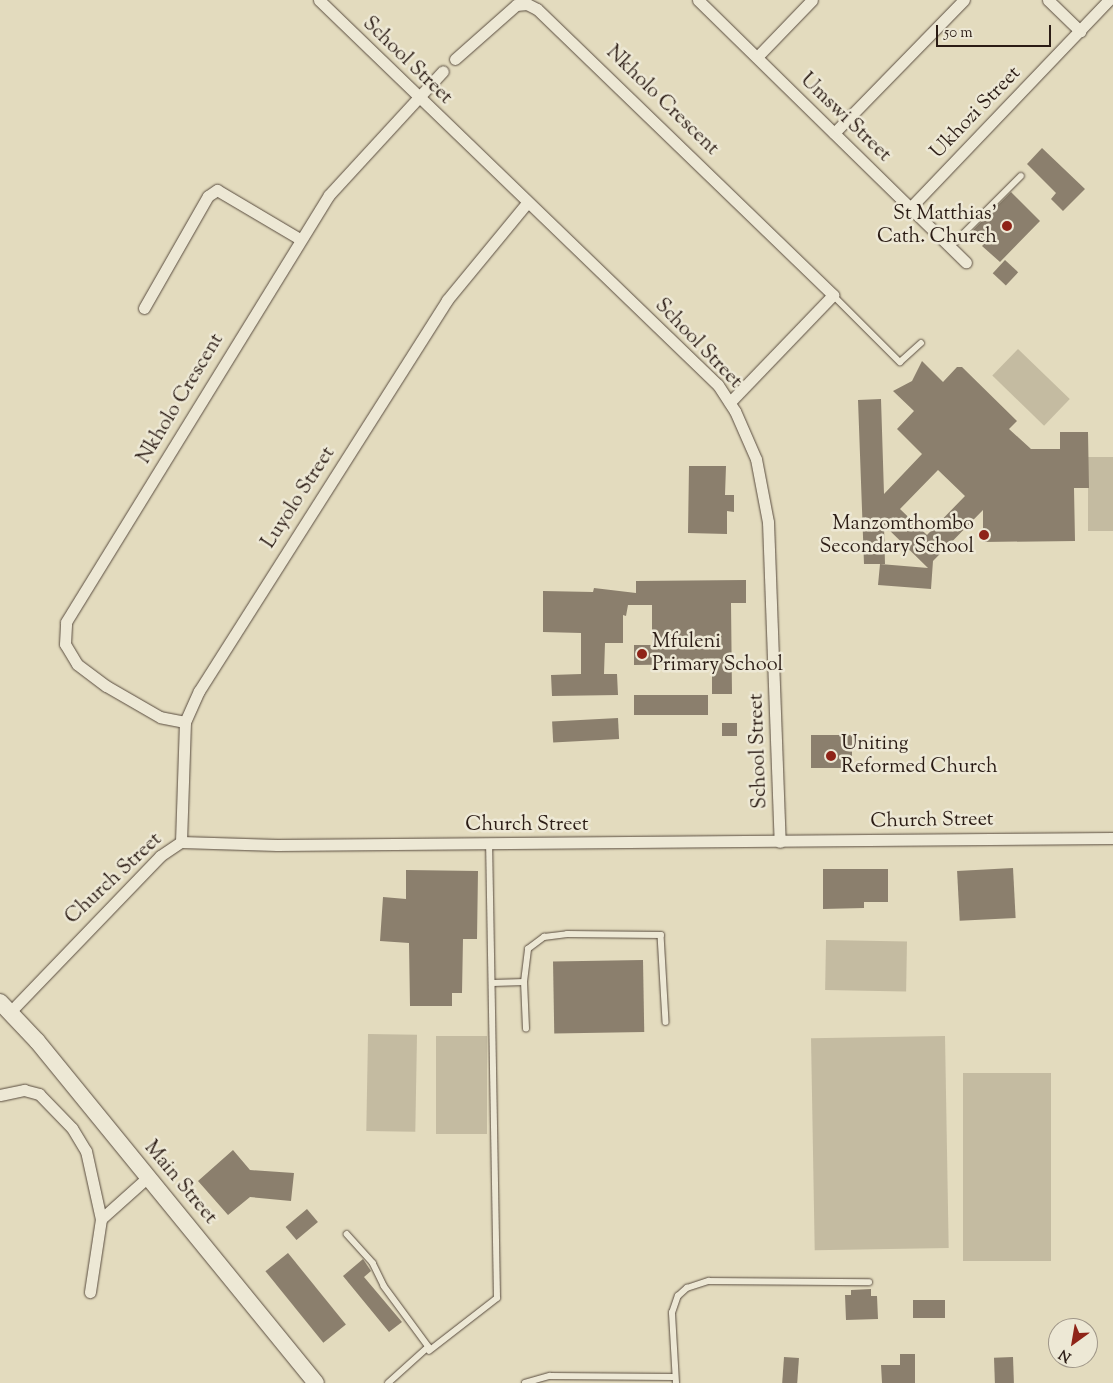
<!DOCTYPE html>
<style>
body{margin:0}
#map{position:relative;width:1113px;height:1383px;overflow:hidden;background:#e3dbbe;font-family:"Sorts Mill Goudy",serif}
div>[style]{position:absolute}
.green>*{inset:0;background:#c4bba1;transform-origin:0 0}
.building>*{inset:0;background:#8b7f6d;transform-origin:0 0}
.roads{filter:drop-shadow(0 0 1px #594c3f) drop-shadow(0 0 1px #594c3f)}
.lane>*{height:5.5px;margin:-2.75px;padding:0 2.75px;transform-origin:2.75px;border-radius:2.75px;background:#ede8d5}
.street>*{height:11px;margin:-5.5px;padding:0 5.5px;transform-origin:5.5px;border-radius:5.5px;background:#ede8d5}
.secondary>*{height:16px;margin:-8px;padding:0 8px;transform-origin:8px;border-radius:8px;background:#ede8d5}
.dots>*{width:14px;height:14px;translate:-50% -50%;box-sizing:border-box;border:2px solid #ede8d5;border-radius:50%}
span{translate:-50% -50%;white-space:nowrap;text-align:center;line-height:1.15;-webkit-text-stroke:5px #ede8d5;paint-order:stroke}
.street-label{font-size:20px;color:#2b1c15}
.poi-label{font-size:20px;color:#2b1c15}
.right{translate:-100% -50%;text-align:right}
.left{translate:0 -50%;text-align:left}
.north{position:absolute;left:1048px;top:1318px;width:50px;height:50px;box-sizing:border-box;background:#ede8d5;border:1px solid #9f9688;border-radius:50%;rotate:212deg;font-size:14px;font-weight:700;line-height:20px;text-align:center;color:#2b1c15}
.north::after{content:'';display:block;margin:auto;width:18px;height:22px;background:#8f2418;clip-path:polygon(50% 0,100% 100%,50% 72%,0 100%)}
.scale{position:absolute;left:936px;top:25px;width:115px;height:22px;box-sizing:border-box;border:2px solid #2b1c15;border-top:0;padding-left:6px;font-size:15px;line-height:18px;white-space:nowrap;color:#2b1c15;-webkit-text-stroke:4px #ede8d5;paint-order:stroke}
</style>
<div id="map">
<div class="green">
<div style="left:1018px;top:349px;width:72px;height:37px;rotate:44deg"></div>
<div style="left:1113px;top:457px;width:74px;height:25px;rotate:90deg"></div>
<div style="left:826px;top:940px;width:81px;height:50px;rotate:1deg"></div>
<div style="left:368px;top:1034px;width:49px;height:97px;rotate:1deg"></div>
<div style="left:436px;top:1036px;width:51px;height:98px"></div>
<div style="left:945px;top:1036px;width:212px;height:134px;rotate:89deg"></div>
<div style="left:963px;top:1073px;width:88px;height:188px"></div>
</div>
<div class="building">
<div style="clip-path:polygon(1042px 148px,1085px 189px,1063px 211px,1051px 199px,1056px 193px,1027px 164px)"></div>
<div style="clip-path:polygon(1011px 192px,1040px 221px,1000px 262px,982px 246px,986px 242px,973px 230px)"></div>
<div style="left:1005px;top:260px;width:18px;height:18px;rotate:43deg"></div>
<div style="clip-path:polygon(evenodd,922px 361px,943px 382px,957px 367px,962px 367px,1017px 421px,1009px 429px,1031px 449px,1060px 449px,1060px 432px,1088px 432px,1089px 488px,1074px 488px,1075px 541px,983px 542px,983px 510px,933px 561px,931px 589px,878px 585px,880px 564px,928px 568px,884px 525px,885px 564px,864px 564px,858px 400px,881px 399px,884px 494px,922px 454px,897px 429px,914px 411px,893px 391px,912px 381px,922px 361px,938px 470px,965px 496px,927px 535px,900px 509px,938px 470px)"></div>
<div style="clip-path:polygon(689px 466px,726px 466px,725px 495px,734px 495px,734px 512px,727px 511px,727px 534px,688px 533px)"></div>
<div style="clip-path:polygon(746px 580px,746px 603px,731px 603px,732px 694px,712px 694px,712px 664px,634px 665px,634px 645px,652px 645px,652px 605px,628px 605px,626px 616px,623px 615px,623px 643px,605px 643px,604px 674px,617px 674px,618px 695px,552px 696px,551px 675px,581px 674px,581px 633px,543px 632px,543px 591px,593px 592px,594px 588px,636px 593px,636px 581px)"></div>
<div style="left:708px;top:695px;width:20px;height:74px;rotate:90deg"></div>
<div style="left:618px;top:718px;width:21px;height:66px;rotate:87deg"></div>
<div style="left:722px;top:723px;width:15px;height:13px"></div>
<div style="left:811px;top:735px;width:41px;height:33px"></div>
<div style="left:1013px;top:868px;width:50px;height:56px;rotate:87deg"></div>
<div style="clip-path:polygon(823px 869px,888px 869px,888px 902px,864px 902px,864px 908px,823px 909px)"></div>
<div style="clip-path:polygon(406px 870px,478px 871px,477px 939px,463px 939px,462px 993px,452px 993px,452px 1006px,410px 1006px,409px 943px,380px 941px,383px 897px,406px 899px)"></div>
<div style="left:643px;top:960px;width:72px;height:90px;rotate:89deg"></div>
<div style="clip-path:polygon(233px 1150px,250px 1170px,294px 1173px,291px 1201px,250px 1197px,228px 1215px,198px 1181px)"></div>
<div style="left:307px;top:1209px;width:17px;height:28px;rotate:50deg"></div>
<div style="left:288px;top:1253px;width:92px;height:29px;rotate:51deg"></div>
<div style="clip-path:polygon(363px 1259px,371px 1271px,364px 1277px,402px 1322px,389px 1332px,343px 1276px)"></div>
<div style="clip-path:polygon(871px 1289px,871px 1296px,877px 1296px,878px 1319px,846px 1320px,845px 1295px,851px 1295px,851px 1290px)"></div>
<div style="left:913px;top:1300px;width:32px;height:18px"></div>
<div style="clip-path:polygon(900px 1354px,915px 1354px,915px 1383px,882px 1383px,881px 1365px,900px 1365px)"></div>
<div style="left:784px;top:1357px;width:15px;height:26px;rotate:4deg"></div>
<div style="left:1013px;top:1357px;width:26px;height:19px;rotate:88deg"></div>
</div>
<div class="roads">
<div class="lane">
<div style="left:950px;top:247px;width:100px;rotate:-45deg"></div>
<div style="left:833px;top:295px;width:95px;rotate:45deg"></div>
<div style="left:900px;top:362px;width:28px;rotate:-42deg"></div>
<div style="left:493px;top:983px;width:31px;rotate:-2deg"></div>
<div style="left:526px;top:1029px;width:47px;rotate:-92.4deg"></div>
<div style="left:524px;top:982px;width:33px;rotate:-83deg"></div>
<div style="left:528px;top:949px;width:20px;rotate:-37deg"></div>
<div style="left:544px;top:937px;width:23px;rotate:-7deg"></div>
<div style="left:567px;top:934px;width:94px;rotate:0.6deg"></div>
<div style="left:661px;top:935px;width:87px;rotate:86.7deg"></div>
<div style="left:347px;top:1234px;width:39px;rotate:48deg"></div>
<div style="left:373px;top:1263px;width:25px;rotate:64deg"></div>
<div style="left:384px;top:1286px;width:76px;rotate:53.6deg"></div>
<div style="left:429px;top:1347px;width:54px;rotate:138deg"></div>
<div style="left:429px;top:1351px;width:86px;rotate:-37.9deg"></div>
<div style="left:497px;top:1298px;width:454px;rotate:-91deg"></div>
<div style="left:525px;top:1383px;width:26px;rotate:-16deg"></div>
<div style="left:550px;top:1376px;width:125px;rotate:0.5deg"></div>
<div style="left:676px;top:1383px;width:70px;rotate:-93.3deg"></div>
<div style="left:672px;top:1313px;width:18px;rotate:-71deg"></div>
<div style="left:678px;top:1296px;width:12px;rotate:-42deg"></div>
<div style="left:687px;top:1288px;width:23px;rotate:-18deg"></div>
<div style="left:709px;top:1281px;width:160px;rotate:0.4deg"></div>
</div>
<div class="street">
<div style="left:319px;top:0;width:554px;rotate:43.98deg"></div>
<div style="left:718px;top:385px;width:31px;rotate:57deg"></div>
<div style="left:735px;top:411px;width:52px;rotate:66.4deg"></div>
<div style="left:756px;top:459px;width:64px;rotate:79.2deg"></div>
<div style="left:768px;top:522px;width:320px;rotate:87.9deg"></div>
<div style="left:698px;top:0;width:375px;rotate:44.4deg"></div>
<div style="left:1048px;top:0;width:45px;rotate:44.1deg"></div>
<div style="left:757px;top:57px;width:79px;rotate:-46deg"></div>
<div style="left:455px;top:59px;width:81px;rotate:-41.5deg"></div>
<div style="left:516px;top:5px;width:11px;rotate:-5deg"></div>
<div style="left:527px;top:4px;width:11px;rotate:27deg"></div>
<div style="left:537px;top:9px;width:412px;rotate:44deg"></div>
<div style="left:833px;top:295px;width:149px;rotate:133.9deg"></div>
<div style="left:834px;top:133px;width:186px;rotate:-45.7deg"></div>
<div style="left:910px;top:208px;width:288px;rotate:-46.3deg"></div>
<div style="left:144px;top:308px;width:129px;rotate:-60.3deg"></div>
<div style="left:208px;top:196px;width:11px;rotate:-34deg"></div>
<div style="left:217px;top:190px;width:96px;rotate:30.6deg"></div>
<div style="left:185px;top:722px;width:25px;rotate:-169deg"></div>
<div style="left:160px;top:717px;width:62px;rotate:-150.1deg"></div>
<div style="left:106px;top:686px;width:36px;rotate:-143deg"></div>
<div style="left:77px;top:664px;width:23px;rotate:-121deg"></div>
<div style="left:65px;top:644px;width:22px;rotate:-87deg"></div>
<div style="left:66px;top:622px;width:501px;rotate:-58.37deg"></div>
<div style="left:329px;top:195px;width:168px;rotate:-47.4deg"></div>
<div style="left:181px;top:842px;width:120px;rotate:-88.1deg"></div>
<div style="left:185px;top:722px;width:34px;rotate:-66deg"></div>
<div style="left:199px;top:691px;width:463px;rotate:-57.6deg"></div>
<div style="left:447px;top:300px;width:124px;rotate:-50.5deg"></div>
<div style="left:11px;top:1011px;width:215px;rotate:-46.1deg"></div>
<div style="left:160px;top:856px;width:25px;rotate:-34deg"></div>
<div style="left:181px;top:842px;width:96px;rotate:1.8deg"></div>
<div style="left:277px;top:845px;width:836px;rotate:-0.48deg"></div>
<div style="left:0;top:1095px;width:25px;rotate:-12deg"></div>
<div style="left:24px;top:1090px;width:16px;rotate:15deg"></div>
<div style="left:39px;top:1094px;width:47px;rotate:45.9deg"></div>
<div style="left:72px;top:1128px;width:27px;rotate:59deg"></div>
<div style="left:86px;top:1151px;width:70px;rotate:77.6deg"></div>
<div style="left:101px;top:1219px;width:74px;rotate:98.6deg"></div>
<div style="left:101px;top:1219px;width:63px;rotate:-41.8deg"></div>
</div>
<div class="secondary">
<div style="left:0;top:1002px;width:54px;rotate:46.5deg"></div>
<div style="left:37px;top:1041px;width:441px;rotate:50.8deg"></div>
</div>
</div>
<div class="dots">
<div style="left:1007px;top:226px;background:#8f2418"></div>
<div style="left:984px;top:535px;background:#8f2418"></div>
<div style="left:642px;top:654px;background:#8f2418"></div>
<div style="left:831px;top:756px;background:#8f2418"></div>
</div>
<div class="street-label">
<span style="left:407px;top:61px;rotate:44deg">School Street</span>
<span style="left:662px;top:101px;rotate:44deg">Nkholo Crescent</span>
<span style="left:976px;top:113px;rotate:-46deg">Ukhozi Street</span>
<span style="left:845px;top:118px;rotate:44deg">Umswi Street</span>
<span style="left:698px;top:344px;rotate:46deg">School Street</span>
<span style="left:181px;top:399px;rotate:-59deg">Nkholo Crescent</span>
<span style="left:299px;top:498px;rotate:-57deg">Luyolo Street</span>
<span style="left:759px;top:751px;rotate:-92deg">School Street</span>
<span style="left:932px;top:821px;rotate:-1deg">Church Street</span>
<span style="left:527px;top:825px">Church Street</span>
<span style="left:114px;top:879px;rotate:-43deg">Church Street</span>
<span style="left:180px;top:1183px;rotate:50deg">Main Street</span>
</div>
<div class="poi-label">
<span class="right" style="left:997px;top:226px">St Matthias'<br>Cath. Church</span>
<span class="right" style="left:974px;top:536px">Manzomthombo<br>Secondary School</span>
<span class="left" style="left:652px;top:654px">Mfuleni<br>Primary School</span>
<span class="left" style="left:841px;top:756px">Uniting<br>Reformed Church</span>
</div>
<div class="north">N</div>
<div class="scale">50 m</div>
</div>
